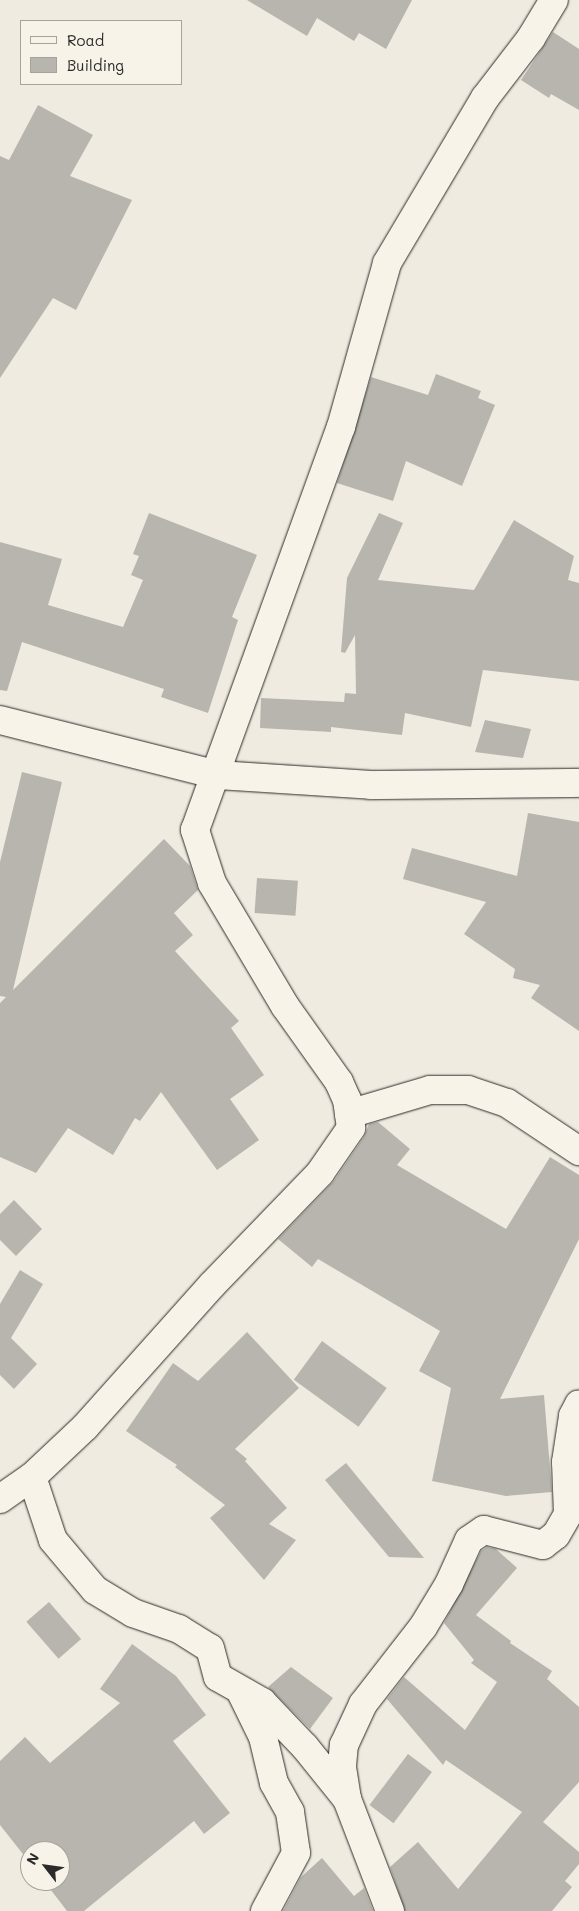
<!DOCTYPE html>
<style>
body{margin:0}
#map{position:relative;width:579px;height:1911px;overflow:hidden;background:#efebe0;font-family:Mali,sans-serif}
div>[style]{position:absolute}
.building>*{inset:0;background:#b8b5ae;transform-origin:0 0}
.roads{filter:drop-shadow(0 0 1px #2b2b2b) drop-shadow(0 0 1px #2b2b2b)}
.minor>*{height:28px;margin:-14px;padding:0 14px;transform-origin:14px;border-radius:14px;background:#f7f3e8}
span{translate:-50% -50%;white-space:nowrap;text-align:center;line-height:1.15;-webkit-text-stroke:4px #f7f3e8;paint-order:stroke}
.legend{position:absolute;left:20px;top:20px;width:162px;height:65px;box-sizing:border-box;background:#f7f3e8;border:1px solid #a5a39c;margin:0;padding:6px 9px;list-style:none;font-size:15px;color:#2b2b2b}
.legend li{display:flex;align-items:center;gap:10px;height:25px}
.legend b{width:25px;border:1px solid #a5a39c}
.north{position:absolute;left:20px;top:1841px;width:50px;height:50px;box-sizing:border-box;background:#f7f3e8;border:1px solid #a5a39c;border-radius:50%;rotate:300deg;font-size:14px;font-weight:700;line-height:20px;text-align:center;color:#2b2b2b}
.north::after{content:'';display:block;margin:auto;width:18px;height:22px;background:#2b2b2b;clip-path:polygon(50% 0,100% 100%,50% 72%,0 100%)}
</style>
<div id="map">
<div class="building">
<div style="clip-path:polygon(247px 0,412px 0,386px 49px,359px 33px,354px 41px,317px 18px,307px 36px)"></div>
<div style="clip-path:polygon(553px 32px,579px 49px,579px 110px,551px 94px,549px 98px,521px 80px)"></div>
<div style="clip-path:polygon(38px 105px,93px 135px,70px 176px,132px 200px,76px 310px,53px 298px,0 378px,0 156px,9px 160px)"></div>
<div style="clip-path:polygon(436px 374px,481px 391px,478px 398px,495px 405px,462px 486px,406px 461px,393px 501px,337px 483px,371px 377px,428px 395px)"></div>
<div style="clip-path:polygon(149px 513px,257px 555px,232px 617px,238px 620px,208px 713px,161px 697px,164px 689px,22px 642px,7px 691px,0 690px,0 542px,62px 559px,48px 605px,123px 627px,143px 580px,131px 575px,139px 556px,133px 554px)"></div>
<div style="clip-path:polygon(379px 513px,403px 523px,378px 580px,474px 590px,514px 520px,574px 556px,568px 580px,579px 583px,579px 681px,483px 670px,471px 727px,405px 713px,402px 735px,331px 727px,331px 732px,260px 728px,261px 698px,344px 702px,345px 693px,356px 694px,355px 635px,345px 653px,341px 652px,347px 578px)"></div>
<div style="clip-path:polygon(485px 720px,531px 729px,523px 758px,475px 752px)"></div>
<div style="clip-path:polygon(22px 772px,62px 782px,13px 990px,164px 839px,190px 866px,198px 890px,174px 913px,193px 935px,175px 951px,239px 1021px,231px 1028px,264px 1075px,230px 1099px,259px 1140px,217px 1170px,161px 1092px,140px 1121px,135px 1118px,113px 1155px,68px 1128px,36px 1173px,0 1157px,0 1003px,6px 997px,0 996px,0 862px)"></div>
<div style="clip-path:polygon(528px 813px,579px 822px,579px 1031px,531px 998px,540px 985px,513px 978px,515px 969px,464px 934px,486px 902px,403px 879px,412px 848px,517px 876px)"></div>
<div style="left:257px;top:878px;width:41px;height:35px;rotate:4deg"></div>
<div style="clip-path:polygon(378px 1122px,410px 1149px,397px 1165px,506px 1229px,550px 1157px,579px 1175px,579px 1239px,500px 1399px,544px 1395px,552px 1492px,506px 1496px,432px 1481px,451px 1388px,419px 1371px,440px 1331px,318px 1259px,312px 1267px,278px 1239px,333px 1182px,364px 1137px,369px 1124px)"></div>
<div style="clip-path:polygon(14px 1200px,42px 1229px,16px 1256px,0 1240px,0 1214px)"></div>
<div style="clip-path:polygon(20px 1270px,43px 1284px,11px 1338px,37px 1364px,14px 1389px,0 1375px,0 1304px)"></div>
<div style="clip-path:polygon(247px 1332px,299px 1388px,235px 1449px,247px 1459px,245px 1461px,287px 1508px,269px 1524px,296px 1540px,264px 1580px,210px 1518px,225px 1505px,175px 1467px,177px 1465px,126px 1431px,173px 1363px,198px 1381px)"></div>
<div style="left:322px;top:1341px;width:80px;height:48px;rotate:36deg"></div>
<div style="clip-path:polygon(346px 1463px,424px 1558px,389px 1557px,325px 1480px)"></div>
<div style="clip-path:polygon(487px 1547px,496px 1549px,517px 1568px,476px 1615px,511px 1641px,510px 1643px,552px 1671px,547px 1679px,579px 1707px,579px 1782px,543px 1822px,579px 1852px,579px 1864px,565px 1881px,572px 1887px,552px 1911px,405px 1911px,390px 1867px,418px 1842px,458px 1889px,522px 1812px,446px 1760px,443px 1765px,387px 1699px,404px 1677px,465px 1730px,497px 1682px,471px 1663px,474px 1660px,444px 1623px,481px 1551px)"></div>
<div style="left:49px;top:1602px;width:49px;height:30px;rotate:49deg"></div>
<div style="clip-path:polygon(132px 1644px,176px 1676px,206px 1715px,173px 1741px,230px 1813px,204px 1834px,194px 1821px,84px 1911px,67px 1911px,44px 1881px,60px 1881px,60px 1851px,30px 1851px,30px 1863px,0 1825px,0 1761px,25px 1737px,50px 1763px,120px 1703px,100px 1689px)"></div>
<div style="clip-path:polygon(291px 1667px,333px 1698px,310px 1729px,268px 1687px)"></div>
<div style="left:408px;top:1754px;width:30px;height:64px;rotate:37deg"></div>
<div style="clip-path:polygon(322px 1858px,354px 1896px,364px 1888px,373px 1911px,283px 1911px,301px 1877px)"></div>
</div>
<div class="roads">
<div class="minor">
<div style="left:0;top:720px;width:225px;rotate:14.2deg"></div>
<div style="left:218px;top:775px;width:153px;rotate:3.7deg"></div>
<div style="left:371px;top:785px;width:208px;rotate:-0.6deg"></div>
<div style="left:349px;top:1114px;width:84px;rotate:-16.5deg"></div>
<div style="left:430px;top:1090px;width:38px"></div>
<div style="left:468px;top:1090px;width:41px;rotate:18.4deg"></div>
<div style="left:507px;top:1103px;width:87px;rotate:33.7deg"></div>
<div style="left:32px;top:1477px;width:66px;rotate:71.6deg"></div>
<div style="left:53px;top:1540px;width:65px;rotate:50deg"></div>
<div style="left:95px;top:1590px;width:44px;rotate:31.2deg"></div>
<div style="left:133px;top:1613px;width:49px;rotate:19.2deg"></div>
<div style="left:179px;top:1629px;width:36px;rotate:32deg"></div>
<div style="left:210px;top:1648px;width:30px;rotate:75deg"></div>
<div style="left:218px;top:1677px;width:51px;rotate:29.6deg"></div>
<div style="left:262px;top:1702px;width:62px;rotate:46.3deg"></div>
<div style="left:305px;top:1747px;width:67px;rotate:51.1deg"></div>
<div style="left:0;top:1499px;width:39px;rotate:-35deg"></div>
<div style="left:32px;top:1477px;width:73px;rotate:-43.3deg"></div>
<div style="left:85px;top:1427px;width:191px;rotate:-48.2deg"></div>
<div style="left:212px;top:1285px;width:156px;rotate:-46deg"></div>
<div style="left:320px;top:1173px;width:55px;rotate:-55.4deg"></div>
<div style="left:351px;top:1128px;width:28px;rotate:-98deg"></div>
<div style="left:347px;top:1100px;width:20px;rotate:-114deg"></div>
<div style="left:339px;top:1082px;width:93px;rotate:-125.4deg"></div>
<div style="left:285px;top:1006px;width:143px;rotate:-120.7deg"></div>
<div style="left:212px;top:883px;width:56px;rotate:-107.8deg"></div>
<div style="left:195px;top:830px;width:429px;rotate:-70.1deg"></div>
<div style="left:341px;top:427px;width:170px;rotate:-74.3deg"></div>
<div style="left:387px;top:263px;width:192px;rotate:-59.3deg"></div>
<div style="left:485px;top:98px;width:76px;rotate:-52.5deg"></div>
<div style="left:531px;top:38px;width:44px;rotate:-58.8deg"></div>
<div style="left:242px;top:1694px;width:48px;rotate:64deg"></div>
<div style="left:263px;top:1737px;width:47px;rotate:76.6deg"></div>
<div style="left:274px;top:1783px;width:33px;rotate:61deg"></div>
<div style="left:290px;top:1812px;width:41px;rotate:81.7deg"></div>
<div style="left:296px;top:1853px;width:66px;rotate:118.1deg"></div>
<div style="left:390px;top:1911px;width:120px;rotate:-111deg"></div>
<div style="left:347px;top:1799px;width:33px;rotate:-99deg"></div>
<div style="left:342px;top:1766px;width:21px;rotate:-85deg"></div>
<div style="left:344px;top:1745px;width:45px;rotate:-65.1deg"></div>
<div style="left:363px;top:1704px;width:98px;rotate:-52.1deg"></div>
<div style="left:423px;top:1627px;width:50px;rotate:-58.8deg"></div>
<div style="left:449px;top:1584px;width:48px;rotate:-65.6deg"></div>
<div style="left:469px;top:1540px;width:18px;rotate:-34deg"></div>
<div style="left:484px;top:1530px;width:61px;rotate:14.3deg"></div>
<div style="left:543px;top:1545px;width:16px;rotate:-38deg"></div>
<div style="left:556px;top:1535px;width:24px;rotate:-60deg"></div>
<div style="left:568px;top:1514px;width:52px;rotate:-92.2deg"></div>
<div style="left:566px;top:1462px;width:47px;rotate:-81.3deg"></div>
<div style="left:573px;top:1416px;width:13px;rotate:-63deg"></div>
</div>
</div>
<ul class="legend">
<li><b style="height:6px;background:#f7f3e8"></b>Road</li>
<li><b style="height:14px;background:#b8b5ae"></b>Building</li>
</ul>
<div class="north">N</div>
</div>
